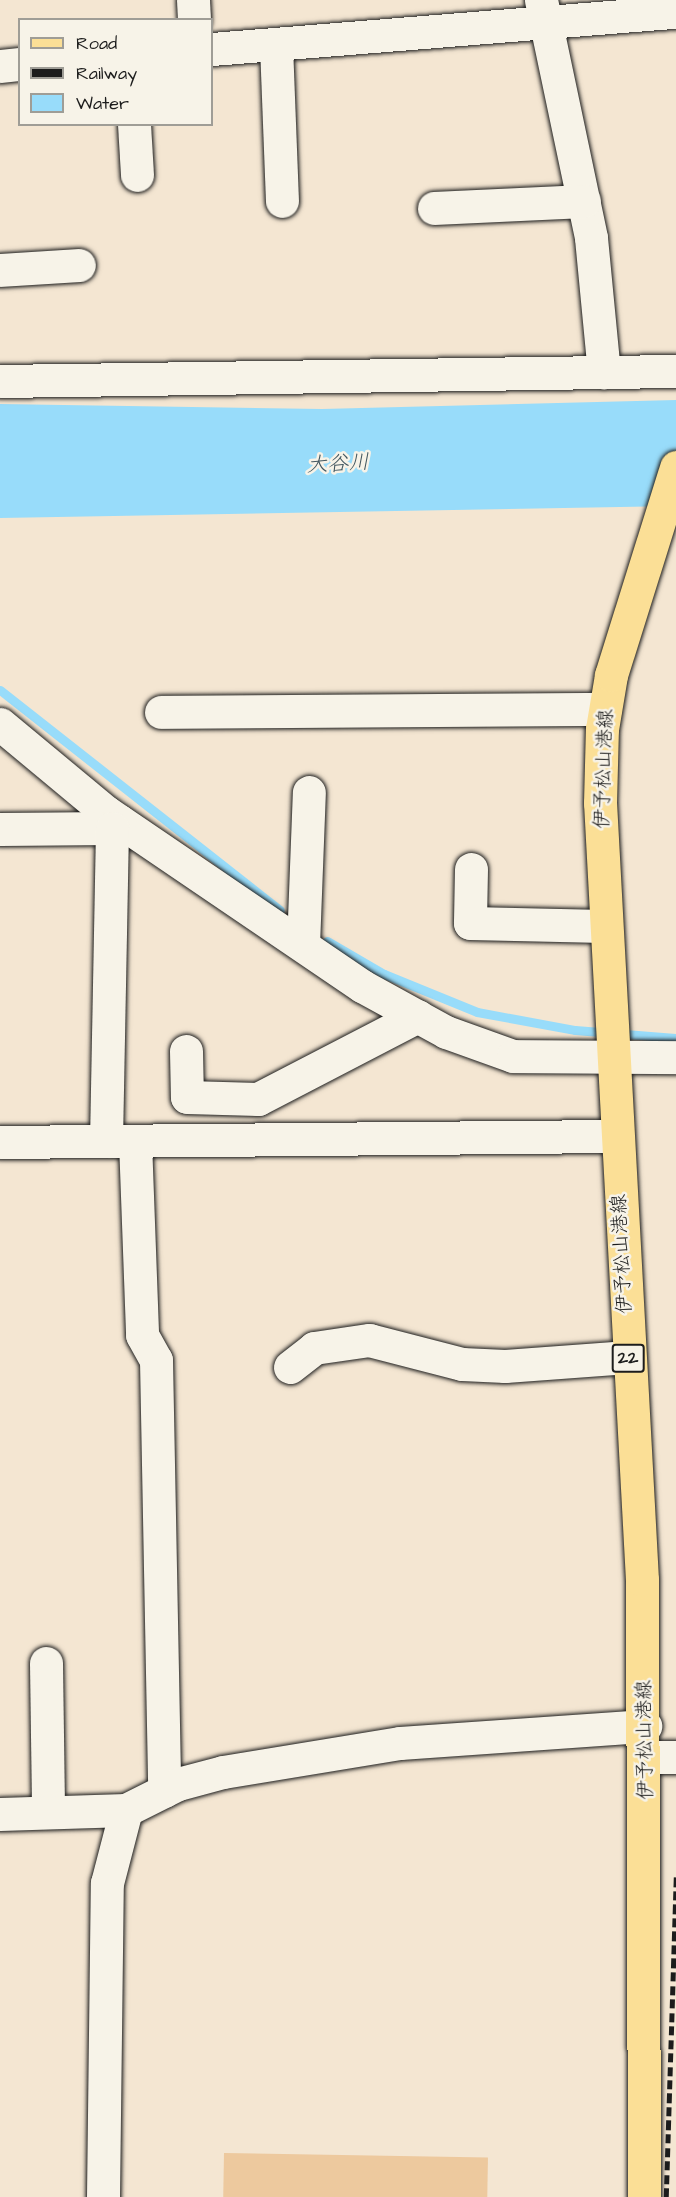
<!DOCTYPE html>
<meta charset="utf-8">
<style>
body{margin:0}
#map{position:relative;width:676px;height:2197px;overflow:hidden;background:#f4e6d2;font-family:"Architects Daughter","Klee One",sans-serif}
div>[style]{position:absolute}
.water>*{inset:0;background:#98dcfa}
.stream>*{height:9px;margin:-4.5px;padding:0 4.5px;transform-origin:4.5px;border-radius:4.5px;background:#98dcfa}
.building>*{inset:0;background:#edc99e;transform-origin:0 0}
.roads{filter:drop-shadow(0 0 2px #1c1c1c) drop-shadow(0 0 2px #1c1c1c)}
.minor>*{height:33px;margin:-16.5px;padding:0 16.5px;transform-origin:16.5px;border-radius:16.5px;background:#f7f3e8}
.major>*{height:33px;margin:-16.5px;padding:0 16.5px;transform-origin:16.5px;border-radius:16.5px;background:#fbdf96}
.rail>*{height:4.5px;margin-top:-2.25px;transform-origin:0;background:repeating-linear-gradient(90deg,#1c1c1c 0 9px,transparent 0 13.5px)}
span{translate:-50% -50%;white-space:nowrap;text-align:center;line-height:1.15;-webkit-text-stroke:5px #f7f3e8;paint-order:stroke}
.shield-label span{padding:2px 4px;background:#f7f3e8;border:2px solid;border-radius:4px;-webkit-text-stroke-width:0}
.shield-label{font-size:18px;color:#1c1c1c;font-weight:700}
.street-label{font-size:20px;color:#1c1c1c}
.water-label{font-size:21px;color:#41565f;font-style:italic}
.legend{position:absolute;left:18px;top:18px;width:195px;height:108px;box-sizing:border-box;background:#f7f3e8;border:2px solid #9f9d96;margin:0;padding:8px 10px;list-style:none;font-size:18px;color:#1c1c1c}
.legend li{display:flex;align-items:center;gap:12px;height:30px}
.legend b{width:30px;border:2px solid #9f9d96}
</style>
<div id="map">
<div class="water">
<div style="clip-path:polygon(676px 400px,676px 506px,0 518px,0 404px,322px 409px)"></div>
</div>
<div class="stream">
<div style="left:0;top:690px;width:356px;rotate:38.2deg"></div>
<div style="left:327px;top:941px;width:66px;rotate:30.1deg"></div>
<div style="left:384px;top:974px;width:100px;rotate:22.2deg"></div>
<div style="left:477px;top:1012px;width:100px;rotate:10.4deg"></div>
<div style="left:575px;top:1030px;width:101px;rotate:4.5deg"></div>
</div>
<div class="building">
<div style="left:224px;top:2153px;width:264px;height:44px;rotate:1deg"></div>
</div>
<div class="roads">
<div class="minor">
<div style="left:193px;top:0;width:20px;rotate:87deg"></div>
<div style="left:541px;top:0;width:243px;rotate:78.1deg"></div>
<div style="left:591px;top:238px;width:135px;rotate:84.5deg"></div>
<div style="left:276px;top:45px;width:156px;rotate:87.8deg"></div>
<div style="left:212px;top:49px;width:465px;rotate:-4.6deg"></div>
<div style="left:0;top:66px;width:20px;rotate:-6deg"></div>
<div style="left:134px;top:124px;width:51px;rotate:86.6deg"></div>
<div style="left:434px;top:208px;width:150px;rotate:-2.7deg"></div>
<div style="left:0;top:270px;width:79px;rotate:-3.6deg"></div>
<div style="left:0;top:381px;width:676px;rotate:-0.85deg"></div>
<div style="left:161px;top:712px;width:444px;rotate:-0.4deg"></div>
<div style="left:0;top:724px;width:138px;rotate:39.7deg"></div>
<div style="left:106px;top:812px;width:310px;rotate:34.2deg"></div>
<div style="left:362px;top:986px;width:96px;rotate:28.7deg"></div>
<div style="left:446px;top:1032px;width:71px;rotate:19.7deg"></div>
<div style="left:513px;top:1056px;width:163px;rotate:0.4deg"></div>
<div style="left:0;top:829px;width:112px;rotate:-0.5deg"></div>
<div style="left:112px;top:828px;width:10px;rotate:-45deg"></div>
<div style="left:471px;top:869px;width:54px;rotate:91.1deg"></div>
<div style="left:470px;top:923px;width:134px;rotate:1.3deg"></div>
<div style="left:303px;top:945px;width:153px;rotate:-87.8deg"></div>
<div style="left:186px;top:1051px;width:46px;rotate:88.8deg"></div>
<div style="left:187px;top:1097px;width:71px;rotate:1.6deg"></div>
<div style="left:258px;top:1099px;width:180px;rotate:-27.4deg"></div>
<div style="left:106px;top:1141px;width:313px;rotate:-88.9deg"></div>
<div style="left:135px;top:1141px;width:194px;rotate:87.9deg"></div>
<div style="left:142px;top:1335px;width:29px;rotate:61deg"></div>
<div style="left:156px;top:1360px;width:431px;rotate:88.9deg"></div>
<div style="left:0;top:1142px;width:615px;rotate:-0.56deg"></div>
<div style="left:290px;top:1367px;width:31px;rotate:-38deg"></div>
<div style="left:314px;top:1348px;width:56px;rotate:-8.3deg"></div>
<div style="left:369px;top:1340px;width:96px;rotate:14.5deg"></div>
<div style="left:462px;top:1364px;width:43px;rotate:2.7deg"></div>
<div style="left:505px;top:1366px;width:123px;rotate:-4.2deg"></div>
<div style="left:46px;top:1663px;width:149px;rotate:89.2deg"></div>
<div style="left:646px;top:1757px;width:30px"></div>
<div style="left:0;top:1814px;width:126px;rotate:-1.8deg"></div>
<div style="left:126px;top:1810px;width:58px;rotate:-26.6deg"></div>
<div style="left:178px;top:1784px;width:47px;rotate:-14.9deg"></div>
<div style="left:223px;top:1772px;width:179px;rotate:-9.3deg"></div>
<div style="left:400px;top:1743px;width:246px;rotate:-4deg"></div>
<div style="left:103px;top:2197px;width:314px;rotate:-89.3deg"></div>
<div style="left:107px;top:1883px;width:75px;rotate:-75.4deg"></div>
</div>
<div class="major">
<div style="left:644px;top:2197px;width:617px;rotate:-90.19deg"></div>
<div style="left:642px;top:1580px;width:778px;rotate:-93.09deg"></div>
<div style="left:600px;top:803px;width:74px;rotate:-88.5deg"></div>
<div style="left:602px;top:729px;width:55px;rotate:-80.5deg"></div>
<div style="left:611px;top:675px;width:218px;rotate:-72.6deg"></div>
</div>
</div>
<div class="rail">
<div style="left:666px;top:2197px;width:324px;rotate:-88.2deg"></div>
</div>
<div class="shield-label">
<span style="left:628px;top:1358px">22</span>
</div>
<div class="street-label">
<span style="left:604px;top:769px;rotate:-88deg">伊予松山港線</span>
<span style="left:622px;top:1254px;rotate:-93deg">伊予松山港線</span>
<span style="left:645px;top:1740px;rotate:-91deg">伊予松山港線</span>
</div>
<div class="water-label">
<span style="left:338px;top:464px;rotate:-3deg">大谷川</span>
</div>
<ul class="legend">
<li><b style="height:8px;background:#fbdf96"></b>Road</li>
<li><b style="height:8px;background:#1c1c1c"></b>Railway</li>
<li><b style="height:16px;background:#98dcfa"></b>Water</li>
</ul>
</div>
